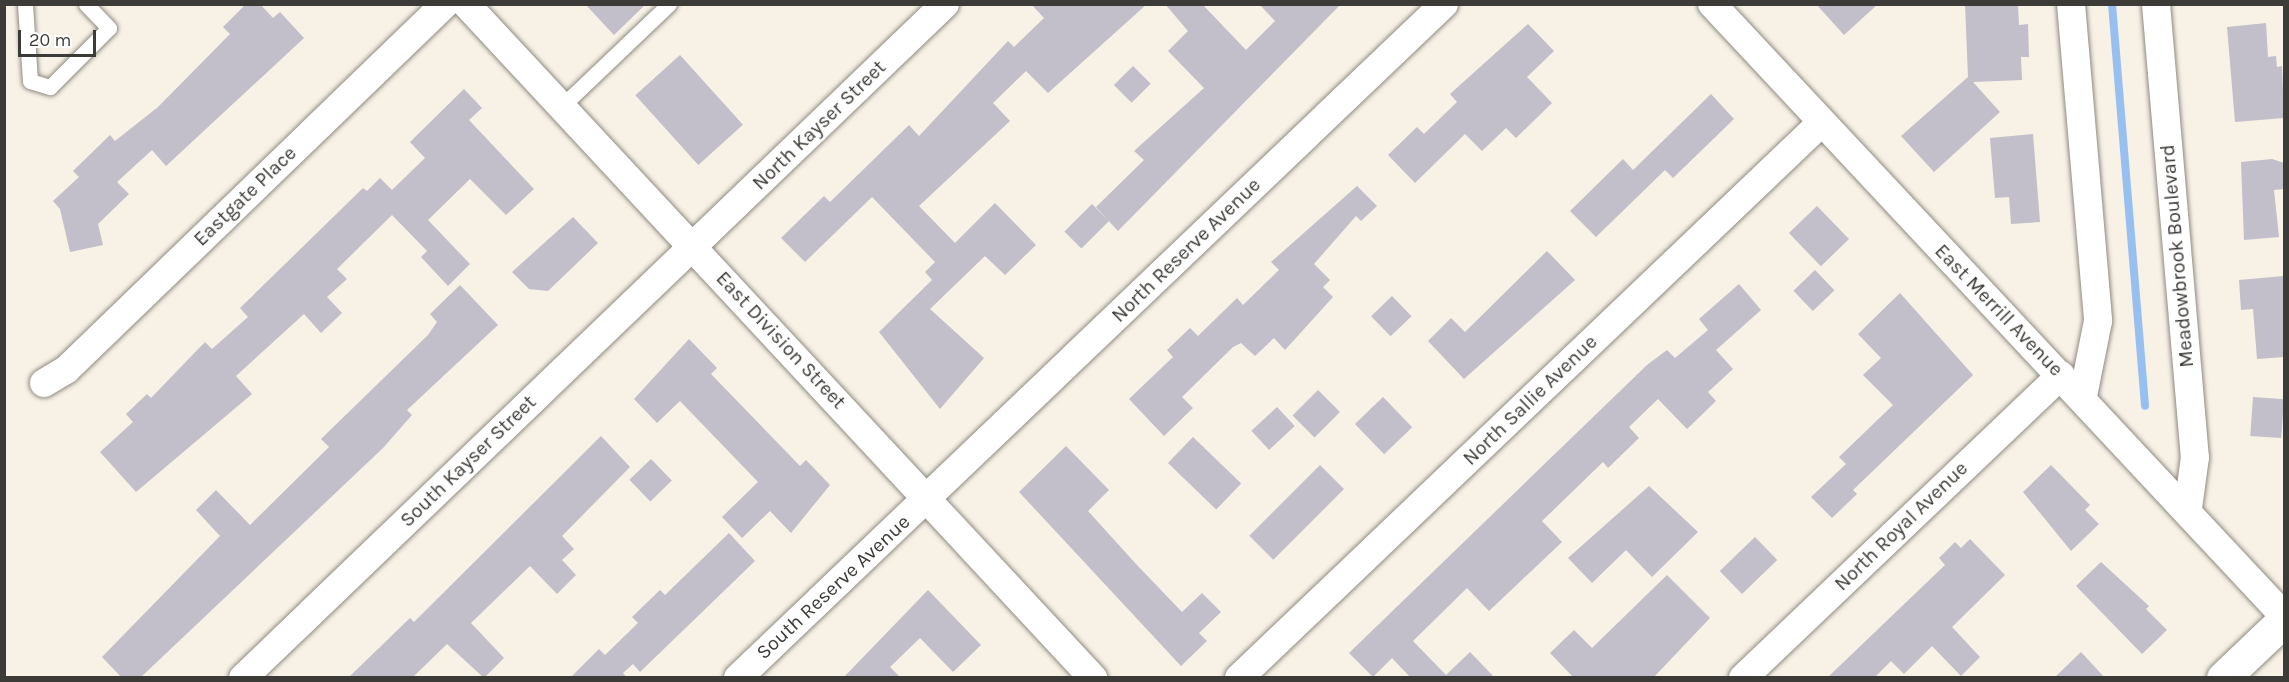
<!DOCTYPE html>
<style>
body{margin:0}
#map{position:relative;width:2289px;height:682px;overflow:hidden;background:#f7f1e6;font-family:Karla,sans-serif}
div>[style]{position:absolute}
.stream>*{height:8px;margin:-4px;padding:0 4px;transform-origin:4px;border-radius:4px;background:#97c0f1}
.building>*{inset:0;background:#c2beca;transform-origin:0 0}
.roads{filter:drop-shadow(0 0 2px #908a80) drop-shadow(0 0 2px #908a80)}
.service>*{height:15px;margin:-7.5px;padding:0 7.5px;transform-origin:7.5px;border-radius:7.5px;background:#fff}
.minor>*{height:28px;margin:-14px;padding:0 14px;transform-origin:14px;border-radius:14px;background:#fff}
.tertiary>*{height:33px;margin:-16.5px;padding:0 16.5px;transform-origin:16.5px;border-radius:16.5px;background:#fff}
span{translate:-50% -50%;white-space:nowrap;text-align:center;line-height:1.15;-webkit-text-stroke:5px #fff;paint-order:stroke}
.street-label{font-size:20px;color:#3d3b37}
.frame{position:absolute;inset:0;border:6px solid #3d3b37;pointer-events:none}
.scale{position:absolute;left:18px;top:30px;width:78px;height:27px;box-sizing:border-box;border:3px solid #3d3b37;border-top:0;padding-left:8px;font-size:18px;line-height:21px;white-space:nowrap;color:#3d3b37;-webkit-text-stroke:4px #fff;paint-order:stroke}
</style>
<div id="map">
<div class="stream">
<div style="left:2112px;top:4px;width:403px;rotate:85.3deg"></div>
</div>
<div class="building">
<div style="clip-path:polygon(246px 4px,260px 4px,273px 18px,280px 12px,304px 38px,166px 166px,152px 150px,117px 182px,129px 194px,98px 224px,103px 245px,70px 252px,60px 209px,53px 201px,79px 177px,73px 171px,110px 135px,115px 141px,158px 107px,230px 34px,223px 27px)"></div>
<div style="clip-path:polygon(585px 4px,646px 4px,614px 35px)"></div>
<div style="clip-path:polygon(1031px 4px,1147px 4px,1048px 93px,1026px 71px,993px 103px,1010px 121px,919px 206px,955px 243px,995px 203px,1036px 245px,1005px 275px,985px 256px,930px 309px,984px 358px,940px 409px,879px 332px,932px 280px,925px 272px,935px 262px,872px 197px,805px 262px,781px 238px,824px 196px,830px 202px,909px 125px,919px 136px,1008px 41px,1014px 47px,1044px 18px)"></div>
<div style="clip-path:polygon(1165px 4px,1202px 4px,1246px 50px,1275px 21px,1259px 4px,1341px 4px,1118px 231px,1096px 207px,1144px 160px,1134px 151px,1204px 88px,1168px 51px,1188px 31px)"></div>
<div style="clip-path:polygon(1816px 4px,1878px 4px,1844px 35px)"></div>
<div style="clip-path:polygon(1965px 4px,2018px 4px,2019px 25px,2028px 24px,2029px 57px,2021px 57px,2022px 80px,1973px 82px,2000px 112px,1934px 172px,1901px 136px,1968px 77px)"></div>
<div style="clip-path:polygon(2266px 23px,2268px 57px,2276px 56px,2277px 67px,2282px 66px,2284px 118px,2235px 122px,2227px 27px)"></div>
<div style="clip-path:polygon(1528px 24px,1554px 51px,1527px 77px,1552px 103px,1516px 138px,1506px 128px,1482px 151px,1465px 134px,1415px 183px,1388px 155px,1417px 127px,1424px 134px,1457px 102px,1450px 94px)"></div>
<div style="left:680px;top:55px;width:94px;height:60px;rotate:48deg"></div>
<div style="left:1133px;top:66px;width:25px;height:27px;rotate:45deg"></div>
<div style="clip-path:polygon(464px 89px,482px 108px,469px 120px,534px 189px,506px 215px,470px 179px,428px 220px,470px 264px,448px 286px,421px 257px,427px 251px,392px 215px,337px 269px,347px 279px,327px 297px,342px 313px,321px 333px,304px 314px,236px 376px,252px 394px,136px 492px,100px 452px,133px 422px,126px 414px,147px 394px,151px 398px,205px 342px,212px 349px,248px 317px,240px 308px,363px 188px,367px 191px,380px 178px,392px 190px,425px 158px,410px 142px)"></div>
<div style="clip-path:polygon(1711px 94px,1734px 119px,1673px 178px,1665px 170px,1596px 237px,1570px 211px,1623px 159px,1633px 170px)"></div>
<div style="clip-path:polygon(2033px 134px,2040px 222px,2011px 224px,2009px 197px,1995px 198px,1990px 138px)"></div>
<div style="clip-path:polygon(2272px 159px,2284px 163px,2284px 189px,2274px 190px,2279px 237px,2244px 240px,2241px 162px)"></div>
<div style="clip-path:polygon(1357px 186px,1377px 206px,1361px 221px,1356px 216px,1314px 264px,1330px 280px,1323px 287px,1333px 297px,1285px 350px,1274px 338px,1255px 356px,1241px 343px,1233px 347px,1182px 397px,1193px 408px,1164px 436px,1129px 399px,1173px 357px,1167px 350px,1190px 328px,1198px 336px,1237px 298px,1243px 305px,1279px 270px,1271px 262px)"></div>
<div style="left:1092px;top:204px;width:24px;height:39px;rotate:45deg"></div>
<div style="left:1817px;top:206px;width:46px;height:39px;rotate:46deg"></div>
<div style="clip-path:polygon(573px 217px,598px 243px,548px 291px,529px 289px,512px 272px)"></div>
<div style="clip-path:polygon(1547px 251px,1575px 280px,1464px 379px,1428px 341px,1451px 318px,1465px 332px)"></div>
<div style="left:1815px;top:270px;width:28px;height:30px;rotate:46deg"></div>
<div style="clip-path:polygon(2284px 276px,2284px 357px,2257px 359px,2253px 309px,2241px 310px,2239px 280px)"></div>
<div style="clip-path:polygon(1739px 284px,1761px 310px,1716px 350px,1733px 369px,1708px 392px,1716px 401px,1687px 429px,1658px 399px,1629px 427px,1639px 438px,1608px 468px,1603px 462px,1542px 521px,1562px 542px,1489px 611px,1467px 588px,1413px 641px,1446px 675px,1470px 652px,1495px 678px,1411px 678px,1392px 658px,1373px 677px,1349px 653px,1647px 365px,1667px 350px,1675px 358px,1708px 330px,1699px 319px)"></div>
<div style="clip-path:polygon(460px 285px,498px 325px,407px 410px,412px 415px,383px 448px,140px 678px,122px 678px,102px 657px,220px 536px,196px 510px,216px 490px,250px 525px,329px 447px,321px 439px,428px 335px,437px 322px,430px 314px)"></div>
<div style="clip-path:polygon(1900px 293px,1973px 375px,1853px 490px,1857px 494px,1832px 518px,1811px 497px,1846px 464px,1839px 457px,1893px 405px,1863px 375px,1881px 358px,1858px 334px)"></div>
<div style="left:1392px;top:296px;width:28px;height:29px;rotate:46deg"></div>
<div style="clip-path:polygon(689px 339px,717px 368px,711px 374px,800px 466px,806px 460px,830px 485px,791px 533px,770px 511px,742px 538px,722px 517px,758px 482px,680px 401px,657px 423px,634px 399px)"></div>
<div style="left:1318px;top:390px;width:31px;height:36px;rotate:45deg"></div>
<div style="left:1383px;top:397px;width:42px;height:39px;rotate:46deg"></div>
<div style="left:2253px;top:397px;width:31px;height:39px;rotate:4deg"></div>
<div style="left:1277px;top:407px;width:26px;height:35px;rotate:47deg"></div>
<div style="clip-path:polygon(601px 436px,630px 467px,562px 536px,574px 549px,562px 560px,576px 575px,557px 594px,530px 566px,471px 623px,504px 658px,484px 678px,447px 644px,412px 678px,348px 678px,410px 618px,414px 622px)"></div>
<div style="left:1193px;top:437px;width:67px;height:36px;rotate:44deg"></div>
<div style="clip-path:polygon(1066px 446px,1109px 490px,1088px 511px,1136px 564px,1182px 612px,1202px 593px,1221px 612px,1199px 633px,1207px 641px,1181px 666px,1019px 492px)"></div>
<div style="left:651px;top:459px;width:30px;height:30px;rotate:46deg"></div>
<div style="left:1320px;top:465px;width:34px;height:100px;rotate:45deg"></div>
<div style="clip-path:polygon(2051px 465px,2090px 505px,2085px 510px,2099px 524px,2071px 551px,2023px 492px)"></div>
<div style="clip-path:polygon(1649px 486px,1698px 532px,1652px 577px,1626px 550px,1592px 583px,1568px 558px)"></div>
<div style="clip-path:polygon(729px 533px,755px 561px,640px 672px,633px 664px,623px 673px,627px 678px,570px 678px,599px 649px,605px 655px,638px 623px,632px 617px,660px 590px,665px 595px)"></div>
<div style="left:1755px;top:537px;width:32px;height:49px;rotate:46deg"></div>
<div style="clip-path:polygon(1970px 539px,2005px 575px,1952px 627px,1980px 657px,1961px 676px,1932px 646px,1904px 674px,1891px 661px,1874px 678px,1827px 678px,1945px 565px,1939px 558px,1955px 542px,1961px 548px)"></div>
<div style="clip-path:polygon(2101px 562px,2149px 606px,2146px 609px,2167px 630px,2142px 654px,2076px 586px)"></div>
<div style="clip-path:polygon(1667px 575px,1710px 618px,1653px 678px,1574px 678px,1550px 653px,1574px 630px,1592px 648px)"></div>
<div style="clip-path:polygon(928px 590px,981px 645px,953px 672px,920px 638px,890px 667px,901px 678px,843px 678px)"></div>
<div style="clip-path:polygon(2081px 652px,2105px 678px,2054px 678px)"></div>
</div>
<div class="roads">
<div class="service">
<div style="left:25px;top:4px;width:77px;rotate:86.3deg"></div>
<div style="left:30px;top:81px;width:21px;rotate:17deg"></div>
<div style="left:50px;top:87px;width:83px;rotate:-45deg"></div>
<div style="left:109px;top:28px;width:33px;rotate:-134deg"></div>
<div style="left:562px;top:106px;width:148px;rotate:-43.6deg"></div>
</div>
<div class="minor">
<div style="left:466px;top:4px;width:921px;rotate:47.07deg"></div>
<div style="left:1712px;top:4px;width:838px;rotate:46.93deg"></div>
<div style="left:2071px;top:4px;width:318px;rotate:85.1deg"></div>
<div style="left:2098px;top:321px;width:76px;rotate:101.3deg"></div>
<div style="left:2156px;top:4px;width:455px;rotate:85.1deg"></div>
<div style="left:2195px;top:457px;width:51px;rotate:97.8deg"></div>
<div style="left:44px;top:383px;width:26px;rotate:-31deg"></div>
<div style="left:66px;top:370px;width:527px;rotate:-44deg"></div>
<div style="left:243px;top:678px;width:973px;rotate:-43.83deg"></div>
<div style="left:738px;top:678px;width:976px;rotate:-43.67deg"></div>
<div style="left:1239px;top:678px;width:804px;rotate:-43.64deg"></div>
<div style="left:1743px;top:678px;width:439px;rotate:-43.6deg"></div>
</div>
<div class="tertiary">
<div style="left:2223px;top:678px;width:84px;rotate:-43.6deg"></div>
</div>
</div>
<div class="street-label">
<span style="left:819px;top:125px;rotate:-44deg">North Kayser Street</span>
<span style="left:245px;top:196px;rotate:-44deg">Eastgate Place</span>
<span style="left:1186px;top:250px;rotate:-44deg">North Reserve Avenue</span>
<span style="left:2177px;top:256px;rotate:-95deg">Meadowbrook Boulevard</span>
<span style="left:1999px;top:310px;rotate:46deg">East Merrill Avenue</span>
<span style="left:781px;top:340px;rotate:47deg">East Division Street</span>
<span style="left:1530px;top:400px;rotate:-44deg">North Sallie Avenue</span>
<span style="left:468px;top:461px;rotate:-44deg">South Kayser Street</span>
<span style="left:1901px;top:526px;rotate:-44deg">North Royal Avenue</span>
<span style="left:833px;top:587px;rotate:-43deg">South Reserve Avenue</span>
</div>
<div class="frame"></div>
<div class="scale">20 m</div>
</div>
